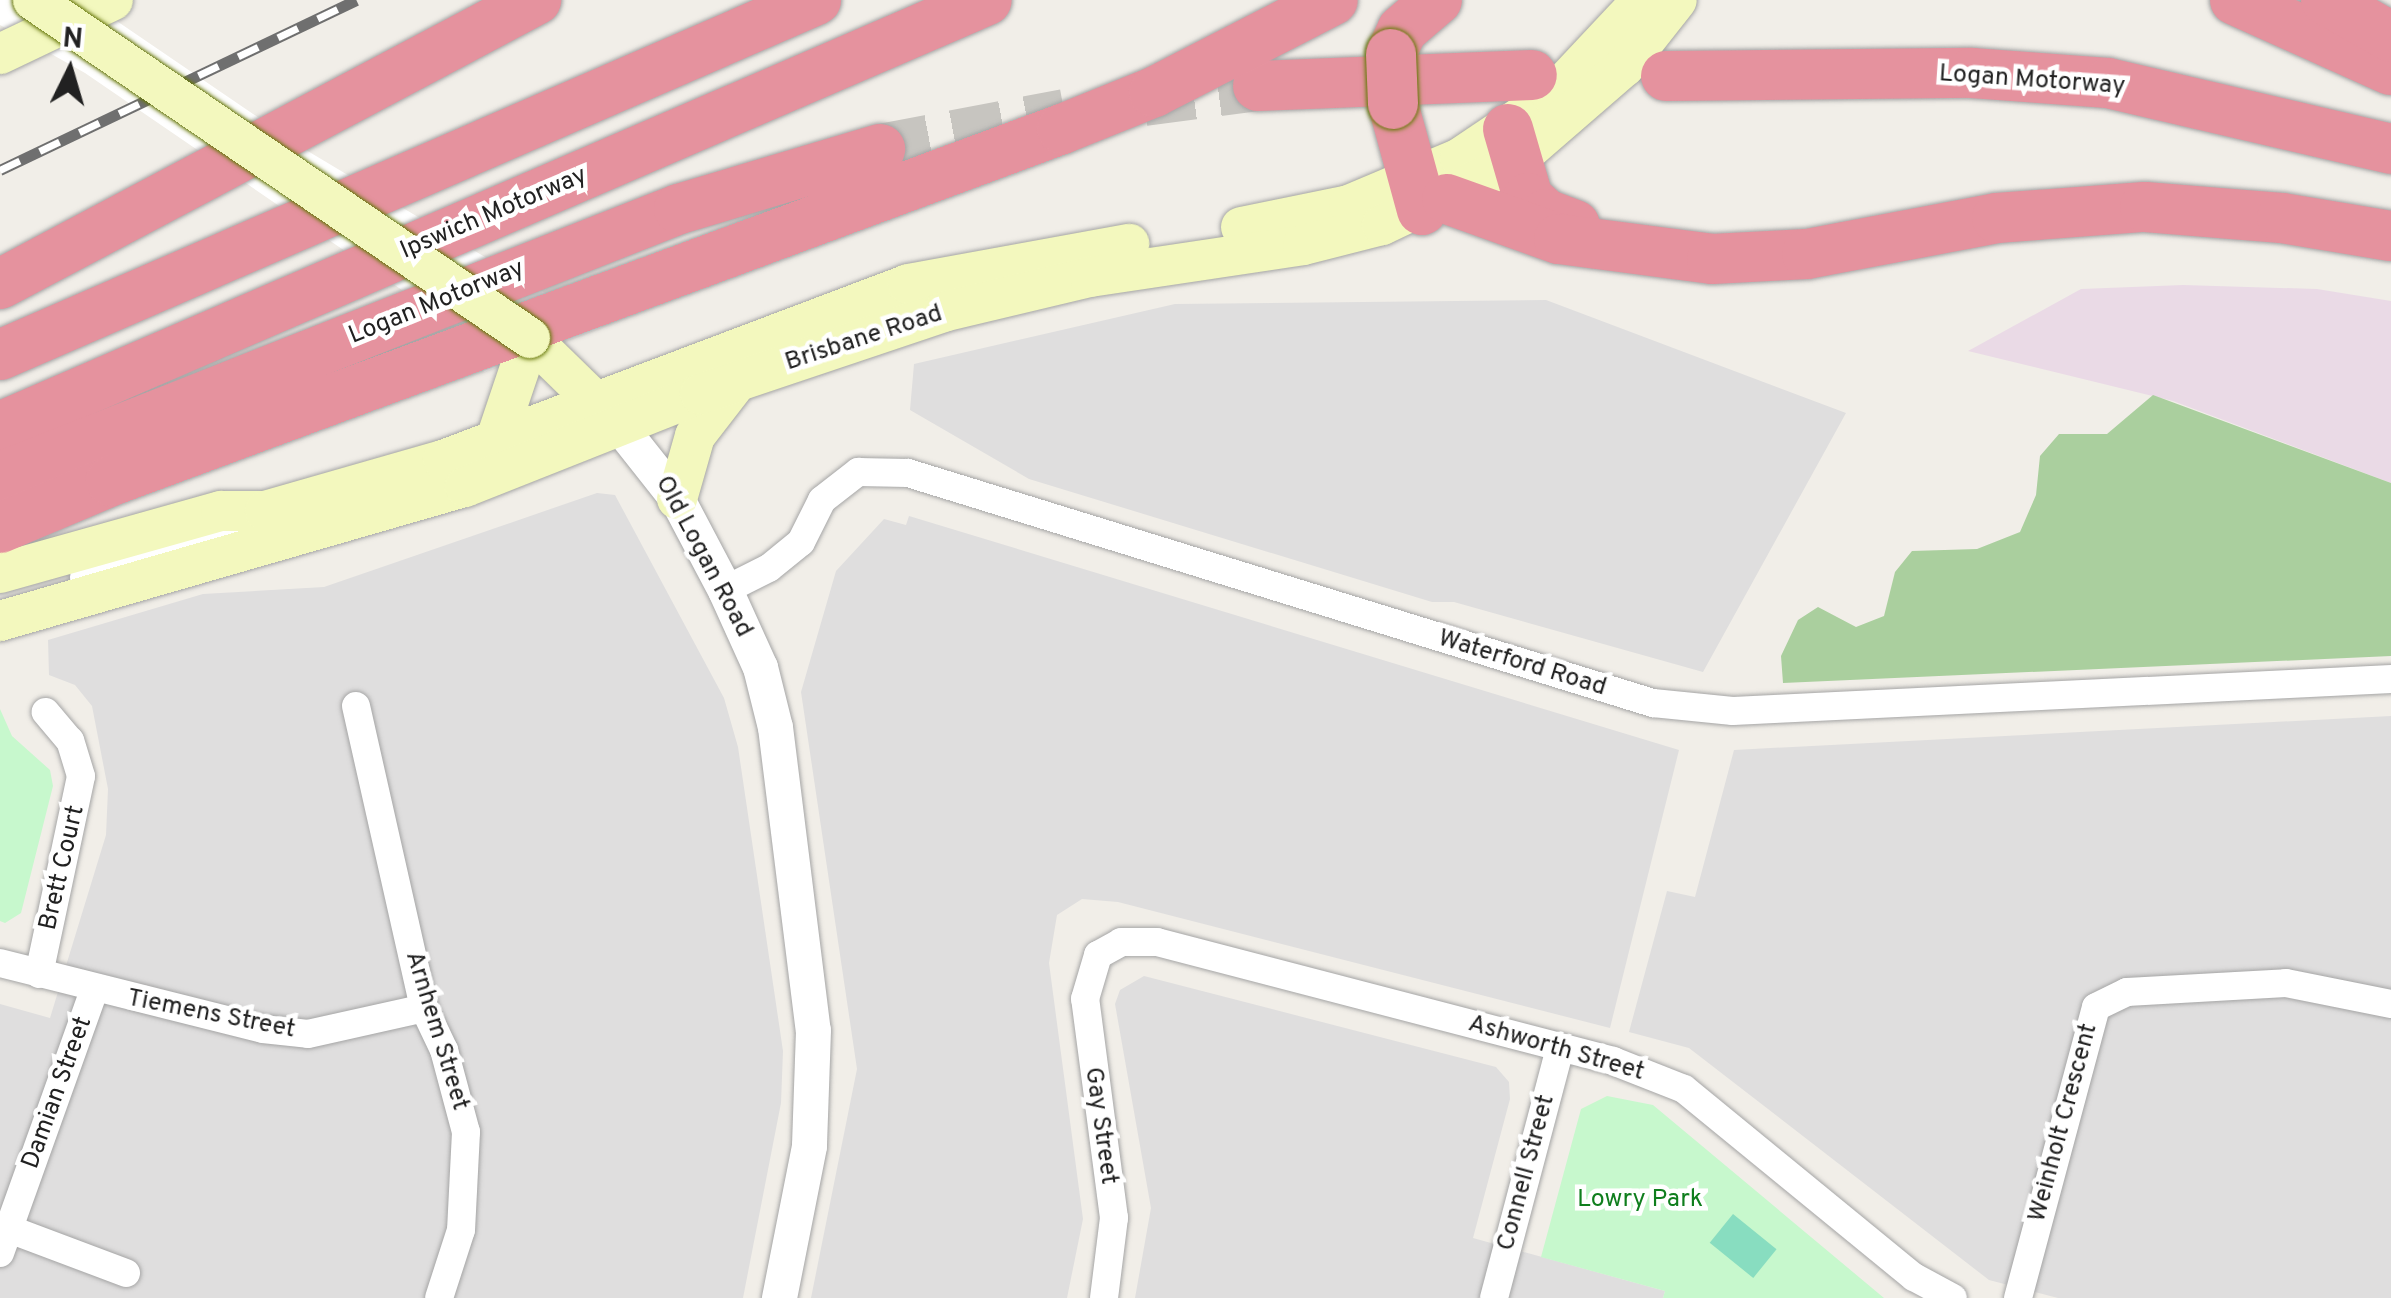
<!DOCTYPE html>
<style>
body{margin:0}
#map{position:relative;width:2391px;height:1298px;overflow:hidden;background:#f1eee8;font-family:Overpass,sans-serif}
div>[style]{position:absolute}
.residential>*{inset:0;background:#dfdede}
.industrial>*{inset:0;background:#eadae6}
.forest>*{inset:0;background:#aacf9e}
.park>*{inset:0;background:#c7f8cd}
.pitch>*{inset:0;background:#88ddc0;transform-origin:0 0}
.pier>*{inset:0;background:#fff}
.motorway-tunnel>*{height:50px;margin-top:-25px;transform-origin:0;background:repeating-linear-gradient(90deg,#c7c5c0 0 50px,transparent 0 75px)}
.roads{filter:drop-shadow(0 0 2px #a5a5a5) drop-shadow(0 0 2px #a5a5a5)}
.minor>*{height:28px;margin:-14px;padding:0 14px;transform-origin:14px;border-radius:14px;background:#fff}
.tertiary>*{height:35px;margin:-17.5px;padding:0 17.5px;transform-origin:17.5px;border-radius:17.5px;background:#fff}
.secondary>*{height:40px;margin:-20px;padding:0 20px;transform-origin:20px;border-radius:20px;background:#f3f8be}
.motorway>*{height:50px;margin:-25px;padding:0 25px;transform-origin:25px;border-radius:25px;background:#e5929e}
.rail>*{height:11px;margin-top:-5.5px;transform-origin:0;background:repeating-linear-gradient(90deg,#fff 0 22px,#6f6f6f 0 44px);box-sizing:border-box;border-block:2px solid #6f6f6f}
.bridges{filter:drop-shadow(0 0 2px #667708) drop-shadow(0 0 2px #667708)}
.secondary-bridge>*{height:40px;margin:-20px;padding:0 20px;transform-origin:20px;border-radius:20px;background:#f3f8be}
.motorway-bridge>*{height:50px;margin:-25px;padding:0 25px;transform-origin:25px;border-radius:25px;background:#e5929e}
span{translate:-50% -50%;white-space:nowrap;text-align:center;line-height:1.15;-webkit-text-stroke:9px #fff;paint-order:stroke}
.street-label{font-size:25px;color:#212121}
.park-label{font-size:25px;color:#0f7e1d}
.north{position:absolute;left:20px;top:20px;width:100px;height:100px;-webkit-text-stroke:8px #fff;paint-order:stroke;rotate:5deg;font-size:28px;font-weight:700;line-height:40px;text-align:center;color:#212121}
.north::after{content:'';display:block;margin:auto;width:35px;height:45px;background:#212121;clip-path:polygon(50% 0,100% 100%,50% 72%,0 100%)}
</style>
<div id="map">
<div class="residential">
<div style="clip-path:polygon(1546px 300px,1846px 413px,1703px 672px,1454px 602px,1432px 602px,1029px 479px,910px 410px,914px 364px,1175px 304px)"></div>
<div style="clip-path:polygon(597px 493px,615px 495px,724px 698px,738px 747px,783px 1051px,781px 1103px,743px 1298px,0 1298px,0 1004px,50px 1018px,106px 835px,108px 789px,92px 706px,75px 685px,49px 675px,48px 640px,203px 594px,324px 587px)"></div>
<div style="clip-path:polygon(909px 516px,1679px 750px,1610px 1028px,1118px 902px,1082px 899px,1057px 915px,1049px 963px,1083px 1219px,1067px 1298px,811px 1298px,857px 1069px,801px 692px,836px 571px,884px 519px,906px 525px)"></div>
<div style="clip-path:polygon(2391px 716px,2391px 1298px,2058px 1298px,1989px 1280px,1689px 1048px,1629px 1032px,1667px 891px,1695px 897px,1734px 750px)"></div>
<div style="clip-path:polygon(1144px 976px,1496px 1067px,1509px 1082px,1510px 1099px,1473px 1238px,1665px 1291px,1663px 1298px,1135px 1298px,1151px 1208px,1115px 1004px,1120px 990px)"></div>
</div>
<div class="industrial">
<div style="clip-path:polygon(2183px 285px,2317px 289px,2391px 301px,2391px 483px,2173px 401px,1968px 351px,2081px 289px)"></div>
</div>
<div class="forest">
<div style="clip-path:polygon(2153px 395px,2391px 483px,2391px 656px,1783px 683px,1781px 656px,1798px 620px,1818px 607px,1856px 627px,1884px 616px,1895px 572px,1912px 551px,1977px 549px,2020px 532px,2036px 495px,2040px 456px,2059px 434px,2107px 434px)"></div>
</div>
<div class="park">
<div style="clip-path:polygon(0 709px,12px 736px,50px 770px,53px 786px,21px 913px,5px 923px,0 921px)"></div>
<div style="clip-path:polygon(1607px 1096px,1653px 1105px,1884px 1298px,1663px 1298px,1665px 1291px,1541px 1257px,1581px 1109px)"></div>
</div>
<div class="pitch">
<div style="left:1733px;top:1214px;width:56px;height:37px;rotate:39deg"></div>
</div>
<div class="pier">
<div style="clip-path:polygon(0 0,86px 0,306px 150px,602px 327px,484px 372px,456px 327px,85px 73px,0 25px)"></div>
</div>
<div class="motorway-tunnel">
<div style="left:1144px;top:101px;width:115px;rotate:-7.5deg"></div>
<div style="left:880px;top:149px;width:188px;rotate:-10.7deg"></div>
</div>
<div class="roads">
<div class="minor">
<div style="left:725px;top:590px;width:49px;rotate:-26.6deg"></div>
<div style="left:769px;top:568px;width:41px;rotate:-39.1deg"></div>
<div style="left:801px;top:542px;width:47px;rotate:-63.4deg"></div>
<div style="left:822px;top:500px;width:46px;rotate:-37.9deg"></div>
<div style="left:858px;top:472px;width:50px;rotate:1.1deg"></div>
<div style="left:908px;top:473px;width:780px;rotate:17.16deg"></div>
<div style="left:1653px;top:703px;width:80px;rotate:5.7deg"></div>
<div style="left:1733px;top:711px;width:659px;rotate:-2.78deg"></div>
<div style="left:356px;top:706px;width:310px;rotate:77.3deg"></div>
<div style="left:424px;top:1008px;width:47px;rotate:64.5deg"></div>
<div style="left:444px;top:1050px;width:85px;rotate:75deg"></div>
<div style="left:466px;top:1132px;width:98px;rotate:92.9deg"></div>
<div style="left:461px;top:1230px;width:71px;rotate:107.9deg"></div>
<div style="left:0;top:963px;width:271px;rotate:14.1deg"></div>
<div style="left:263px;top:1029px;width:45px;rotate:6.3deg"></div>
<div style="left:308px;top:1034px;width:119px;rotate:-12.6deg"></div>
<div style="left:39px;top:974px;width:202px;rotate:-78deg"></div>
<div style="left:81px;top:776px;width:37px;rotate:-107deg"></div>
<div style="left:70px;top:741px;width:38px;rotate:-130deg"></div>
<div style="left:9px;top:1229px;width:125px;rotate:20.6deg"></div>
<div style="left:0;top:1253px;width:279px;rotate:-70.3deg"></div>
<div style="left:1104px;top:1298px;width:81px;rotate:-82.9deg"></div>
<div style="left:1114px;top:1218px;width:221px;rotate:-97.5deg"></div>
<div style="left:1085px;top:999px;width:46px;rotate:-73.5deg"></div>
<div style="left:1098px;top:955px;width:26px;rotate:-29deg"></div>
<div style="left:1121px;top:942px;width:36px"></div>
<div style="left:1157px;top:942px;width:471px;rotate:14.6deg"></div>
<div style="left:1613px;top:1061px;width:76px;rotate:21.5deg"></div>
<div style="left:1684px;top:1089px;width:297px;rotate:39.3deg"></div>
<div style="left:1914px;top:1277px;width:44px;rotate:28.3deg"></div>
<div style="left:1494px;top:1298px;width:259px;rotate:-75.2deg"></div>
<div style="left:2018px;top:1298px;width:301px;rotate:-75deg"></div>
<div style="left:2096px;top:1007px;width:34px;rotate:-26deg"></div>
<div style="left:2127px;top:992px;width:159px;rotate:-3.2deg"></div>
<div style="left:2286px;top:983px;width:107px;rotate:11.3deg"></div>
</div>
<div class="tertiary">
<div style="left:620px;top:427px;width:92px;rotate:51.6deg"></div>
<div style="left:677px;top:499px;width:103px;rotate:62.2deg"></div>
<div style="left:725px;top:590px;width:85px;rotate:65.6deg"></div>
<div style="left:760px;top:667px;width:62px;rotate:76deg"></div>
<div style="left:775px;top:727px;width:305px;rotate:82.9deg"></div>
<div style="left:813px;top:1030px;width:116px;rotate:92deg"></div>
<div style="left:809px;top:1146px;width:155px;rotate:101.2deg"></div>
<div style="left:87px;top:577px;width:143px;rotate:-20.5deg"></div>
</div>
<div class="secondary">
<div style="left:0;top:54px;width:125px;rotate:-25.5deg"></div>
<div style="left:1241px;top:227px;width:110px;rotate:-11.5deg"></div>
<div style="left:1349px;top:205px;width:121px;rotate:-22.9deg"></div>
<div style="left:1460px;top:158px;width:111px;rotate:-34deg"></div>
<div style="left:1552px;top:96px;width:132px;rotate:-46.8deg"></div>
<div style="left:530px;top:338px;width:113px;rotate:44.3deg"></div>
<div style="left:495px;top:442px;width:110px;rotate:-71.4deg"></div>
<div style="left:677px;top:499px;width:66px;rotate:-74.1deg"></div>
<div style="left:695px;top:436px;width:67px;rotate:-52.3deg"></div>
<div style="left:0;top:573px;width:230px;rotate:-15.7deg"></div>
<div style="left:221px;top:511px;width:44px"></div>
<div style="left:265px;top:511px;width:185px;rotate:-16deg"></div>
<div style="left:443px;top:460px;width:497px;rotate:-20.7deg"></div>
<div style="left:908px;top:284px;width:225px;rotate:-10.3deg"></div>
<div style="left:0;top:621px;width:484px;rotate:-16.1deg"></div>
<div style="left:465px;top:487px;width:253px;rotate:-21.6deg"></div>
<div style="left:700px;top:394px;width:256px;rotate:-18.6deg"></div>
<div style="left:943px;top:312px;width:151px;rotate:-13.4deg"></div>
<div style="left:1090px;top:277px;width:215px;rotate:-8.5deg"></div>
<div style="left:1303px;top:245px;width:81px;rotate:-14.2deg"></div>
<div style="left:1382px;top:225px;width:145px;rotate:-25.3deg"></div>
<div style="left:1513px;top:163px;width:147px;rotate:-40.9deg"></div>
<div style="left:1624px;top:67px;width:85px;rotate:-51.7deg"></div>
</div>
<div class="motorway">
<div style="left:2235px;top:0;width:171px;rotate:24.2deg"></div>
<div style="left:2326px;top:0;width:75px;rotate:29.6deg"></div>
<div style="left:1391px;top:54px;width:26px;rotate:-65deg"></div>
<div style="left:1402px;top:30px;width:46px;rotate:-40.6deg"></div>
<div style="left:1666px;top:76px;width:306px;rotate:-0.6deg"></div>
<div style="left:1972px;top:73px;width:136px;rotate:4.2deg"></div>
<div style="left:2108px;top:83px;width:291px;rotate:13.1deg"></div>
<div style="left:1258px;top:86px;width:274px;rotate:-2.3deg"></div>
<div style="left:1393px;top:104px;width:110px;rotate:74.7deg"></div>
<div style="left:1508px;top:129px;width:72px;rotate:73.8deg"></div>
<div style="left:1528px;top:198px;width:24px;rotate:42deg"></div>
<div style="left:1546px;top:214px;width:31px;rotate:21deg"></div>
<div style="left:1447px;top:199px;width:119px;rotate:19.7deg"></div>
<div style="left:1559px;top:239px;width:154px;rotate:7.4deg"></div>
<div style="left:1712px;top:259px;width:95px;rotate:-3deg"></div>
<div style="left:1807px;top:254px;width:193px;rotate:-10.7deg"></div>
<div style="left:1997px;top:218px;width:148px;rotate:-4.3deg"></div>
<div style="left:2145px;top:207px;width:137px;rotate:4.6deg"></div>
<div style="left:2282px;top:218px;width:110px;rotate:9.4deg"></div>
<div style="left:0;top:284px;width:607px;rotate:-27.92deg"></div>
<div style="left:0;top:355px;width:890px;rotate:-23.51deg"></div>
<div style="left:0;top:427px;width:1075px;rotate:-23.39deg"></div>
<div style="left:0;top:477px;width:730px;rotate:-21.54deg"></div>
<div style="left:679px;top:209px;width:210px;rotate:-16.6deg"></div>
<div style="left:0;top:528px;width:121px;rotate:-22.9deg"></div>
<div style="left:111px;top:481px;width:1014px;rotate:-20.31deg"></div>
<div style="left:1062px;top:129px;width:99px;rotate:-21.9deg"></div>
<div style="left:1154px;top:92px;width:201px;rotate:-27.2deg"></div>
</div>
</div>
<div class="rail">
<div style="left:0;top:170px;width:395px;rotate:-25.5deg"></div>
</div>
<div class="bridges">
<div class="secondary-bridge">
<div style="left:33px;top:0;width:601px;rotate:34.22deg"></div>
</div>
<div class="motorway-bridge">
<div style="left:1391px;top:54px;width:50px;rotate:87.7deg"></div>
</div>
</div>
<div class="street-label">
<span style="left:2032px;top:81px;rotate:4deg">Logan Motorway</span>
<span style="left:494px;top:214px;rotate:-23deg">Ipswich Motorway</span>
<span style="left:437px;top:303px;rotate:-22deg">Logan Motorway</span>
<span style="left:864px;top:339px;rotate:-18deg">Brisbane Road</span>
<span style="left:703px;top:557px;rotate:62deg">Old Logan Road</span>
<span style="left:1522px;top:664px;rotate:17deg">Waterford Road</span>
<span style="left:63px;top:868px;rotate:-77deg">Brett Court</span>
<span style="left:211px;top:1015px;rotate:11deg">Tiemens Street</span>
<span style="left:436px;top:1031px;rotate:73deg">Arnhem Street</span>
<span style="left:1556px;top:1049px;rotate:16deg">Ashworth Street</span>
<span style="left:58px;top:1093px;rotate:-70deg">Damian Street</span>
<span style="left:2064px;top:1123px;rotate:-75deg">Weinholt Crescent</span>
<span style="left:1100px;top:1126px;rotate:82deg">Gay Street</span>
<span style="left:1527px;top:1173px;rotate:-75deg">Connell Street</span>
</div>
<div class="park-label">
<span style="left:1640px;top:1200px">Lowry Park</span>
</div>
<div class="north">N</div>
</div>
